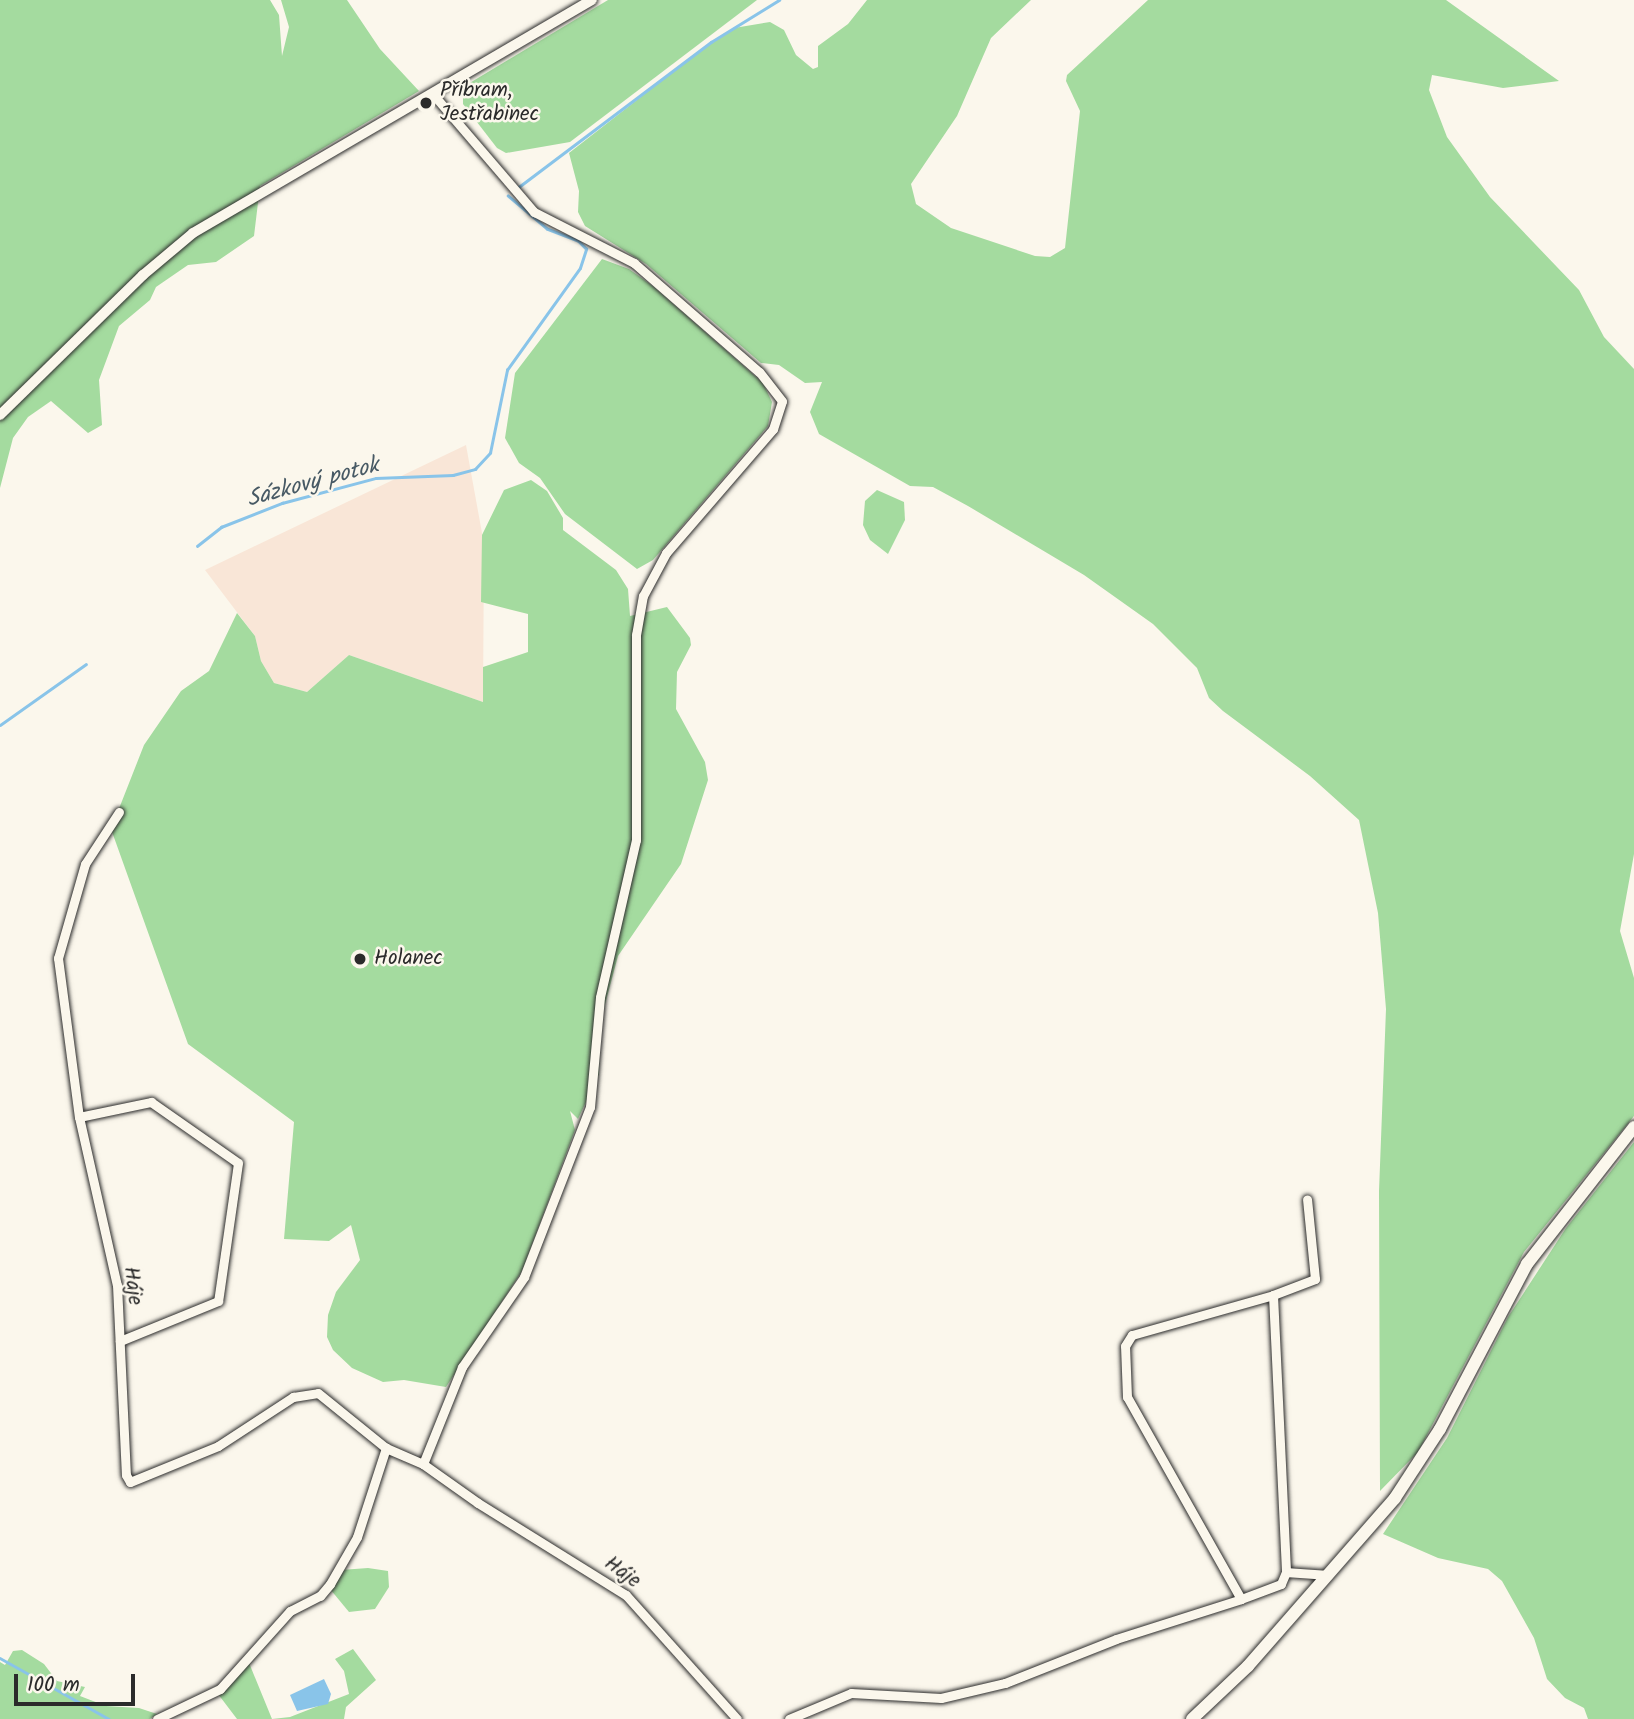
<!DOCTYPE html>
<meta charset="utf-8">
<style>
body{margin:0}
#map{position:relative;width:1634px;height:1719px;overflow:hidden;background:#fbf7ec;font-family:Kalam,sans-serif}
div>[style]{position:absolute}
.built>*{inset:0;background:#f9e6d7}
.green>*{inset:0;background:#a4db9f}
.water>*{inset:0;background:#89c4e9}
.stream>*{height:2.5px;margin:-1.25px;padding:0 1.25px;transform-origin:1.25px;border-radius:1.25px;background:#89c4e9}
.roads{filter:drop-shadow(0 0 2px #2b2b2b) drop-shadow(0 0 2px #2b2b2b)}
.minor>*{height:9px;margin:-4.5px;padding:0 4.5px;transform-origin:4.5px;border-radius:4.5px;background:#fbf7ec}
.tertiary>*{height:10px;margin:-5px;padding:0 5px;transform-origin:5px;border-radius:5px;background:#fbf7ec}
.secondary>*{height:12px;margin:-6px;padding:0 6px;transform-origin:6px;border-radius:6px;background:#fbf7ec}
.dots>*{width:19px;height:19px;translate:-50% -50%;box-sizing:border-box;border:4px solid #fbf7ec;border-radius:50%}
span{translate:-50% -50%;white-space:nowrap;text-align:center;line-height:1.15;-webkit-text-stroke:5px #fbf7ec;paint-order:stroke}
.poi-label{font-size:21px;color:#2b2b2b}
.left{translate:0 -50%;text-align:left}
.street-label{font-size:21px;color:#2b2b2b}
.water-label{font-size:23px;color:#475964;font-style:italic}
.scale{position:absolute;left:14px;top:1674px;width:121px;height:32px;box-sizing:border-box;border:4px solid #2b2b2b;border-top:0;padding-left:9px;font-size:21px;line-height:24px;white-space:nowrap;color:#2b2b2b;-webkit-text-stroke:5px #fbf7ec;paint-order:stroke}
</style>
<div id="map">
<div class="built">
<div style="clip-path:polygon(466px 445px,484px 544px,483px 702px,349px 655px,307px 692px,274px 683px,261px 661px,255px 636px,205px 570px)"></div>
</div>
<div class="green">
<div style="clip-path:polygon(0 0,270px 0,279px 15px,282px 56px,289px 27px,281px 0,347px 0,380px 49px,419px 91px,260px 186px,254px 236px,216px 262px,188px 265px,156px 287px,150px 300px,119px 326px,99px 380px,102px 425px,88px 433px,51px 401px,28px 417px,13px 438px,0 488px)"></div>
<div style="clip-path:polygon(608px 0,757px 0,570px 142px,506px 153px,497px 148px,463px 104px,463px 87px)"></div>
<div style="clip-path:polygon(867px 0,1031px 0,991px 38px,957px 116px,911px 184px,916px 204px,951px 228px,1035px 256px,1050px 257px,1065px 248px,1080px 111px,1066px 81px,1067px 75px,1148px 0,1446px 0,1559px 81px,1503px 88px,1432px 75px,1429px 90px,1447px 137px,1490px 197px,1579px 290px,1604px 337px,1634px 369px,1634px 854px,1620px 931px,1634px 978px,1634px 1116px,1524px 1252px,1418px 1452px,1380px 1491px,1379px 1191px,1386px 1009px,1378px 913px,1359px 820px,1310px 776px,1223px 711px,1209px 698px,1197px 668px,1153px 624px,1084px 575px,968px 506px,933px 487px,910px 486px,819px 434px,810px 412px,822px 382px,805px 383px,779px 365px,761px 363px,646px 264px,585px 226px,578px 212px,579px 191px,569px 153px,696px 54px,734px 28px,770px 22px,784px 30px,796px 55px,813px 69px,818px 67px,818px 46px,848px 24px)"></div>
<div style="clip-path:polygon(602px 259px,629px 269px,654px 287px,763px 383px,772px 402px,768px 426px,653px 560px,637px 569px,565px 514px,540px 478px,519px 463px,505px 438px,515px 373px)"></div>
<div style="clip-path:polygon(531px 480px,547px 491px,563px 518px,563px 530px,616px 570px,628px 589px,630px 616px,667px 607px,690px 638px,691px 645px,677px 672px,676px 709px,705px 762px,708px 780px,681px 864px,618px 956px,600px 1023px,599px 1074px,578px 1119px,570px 1111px,575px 1130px,522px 1271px,446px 1387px,404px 1380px,383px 1382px,352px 1368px,333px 1350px,327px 1337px,328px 1315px,336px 1292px,360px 1260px,351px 1225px,329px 1241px,284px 1239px,294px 1122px,188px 1044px,111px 829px,144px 745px,181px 691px,209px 671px,237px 613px,255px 636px,261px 661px,274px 683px,307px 692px,349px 655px,483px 702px,483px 667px,528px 652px,528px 614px,481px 602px,482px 535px,504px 490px)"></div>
<div style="clip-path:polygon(877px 490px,904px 502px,905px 520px,888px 554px,870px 540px,863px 525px,865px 501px)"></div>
<div style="clip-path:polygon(1634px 1142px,1634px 1719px,1588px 1719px,1584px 1708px,1565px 1698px,1547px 1679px,1534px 1638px,1502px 1581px,1488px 1569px,1438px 1558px,1383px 1534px,1447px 1438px,1508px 1317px,1566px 1228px)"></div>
<div style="clip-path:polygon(368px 1568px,388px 1571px,389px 1587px,375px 1609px,349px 1612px,330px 1589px,341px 1570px)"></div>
<div style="clip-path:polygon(353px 1649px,376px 1680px,346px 1707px,344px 1719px,237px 1719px,218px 1694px,247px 1658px,272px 1719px,290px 1717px,349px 1694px,344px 1671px,335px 1659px)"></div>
<div style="clip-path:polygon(22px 1650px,44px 1664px,57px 1681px,85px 1687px,80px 1696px,106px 1706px,139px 1708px,157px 1714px,150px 1719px,0 1719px,0 1662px,5px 1665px,13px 1651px)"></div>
</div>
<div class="water">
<div style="clip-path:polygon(324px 1679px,331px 1694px,328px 1704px,297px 1711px,290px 1695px)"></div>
</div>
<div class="stream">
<div style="left:516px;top:189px;width:244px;rotate:-37deg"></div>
<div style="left:711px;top:42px;width:80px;rotate:-31.7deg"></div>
<div style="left:197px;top:546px;width:31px;rotate:-38deg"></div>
<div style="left:221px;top:527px;width:66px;rotate:-21.5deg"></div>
<div style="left:282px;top:503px;width:97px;rotate:-14.9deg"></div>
<div style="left:376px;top:478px;width:77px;rotate:-2.2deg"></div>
<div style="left:453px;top:475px;width:23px;rotate:-15deg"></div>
<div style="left:475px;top:469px;width:22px;rotate:-47deg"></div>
<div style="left:490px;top:453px;width:85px;rotate:-78.4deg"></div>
<div style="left:507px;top:370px;width:125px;rotate:-54.4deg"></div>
<div style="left:580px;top:268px;width:20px;rotate:-72deg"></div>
<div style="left:586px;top:249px;width:11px;rotate:-135deg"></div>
<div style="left:578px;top:241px;width:33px;rotate:-159deg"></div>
<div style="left:547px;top:229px;width:51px;rotate:-139.8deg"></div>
<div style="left:0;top:725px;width:105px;rotate:-35.3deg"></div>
<div style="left:0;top:1658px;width:125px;rotate:29.2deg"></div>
</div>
<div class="roads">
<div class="minor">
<div style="left:119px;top:812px;width:62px;rotate:123.2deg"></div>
<div style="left:85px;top:864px;width:98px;rotate:106deg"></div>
<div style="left:58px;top:958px;width:160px;rotate:82.5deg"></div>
<div style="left:79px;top:1117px;width:172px;rotate:77.3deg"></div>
<div style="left:117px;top:1285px;width:190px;rotate:87.3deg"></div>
<div style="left:126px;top:1475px;width:8px;rotate:60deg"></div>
<div style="left:130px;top:1482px;width:95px;rotate:-22.2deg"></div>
<div style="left:218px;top:1446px;width:90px;rotate:-33.2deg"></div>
<div style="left:293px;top:1397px;width:25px;rotate:-9deg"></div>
<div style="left:318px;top:1393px;width:87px;rotate:39deg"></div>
<div style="left:386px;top:1448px;width:40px;rotate:23.4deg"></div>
<div style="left:423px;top:1464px;width:67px;rotate:35.3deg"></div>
<div style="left:478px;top:1503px;width:174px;rotate:31.9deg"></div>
<div style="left:626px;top:1595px;width:166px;rotate:48.2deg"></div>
<div style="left:79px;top:1117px;width:74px;rotate:-11.8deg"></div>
<div style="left:151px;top:1102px;width:106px;rotate:35deg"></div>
<div style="left:238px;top:1163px;width:139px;rotate:98.2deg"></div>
<div style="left:218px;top:1301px;width:106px;rotate:157.8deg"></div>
<div style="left:1273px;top:1295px;width:45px;rotate:-20.9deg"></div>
<div style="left:1315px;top:1279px;width:80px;rotate:-95.7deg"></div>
<div style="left:423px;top:1464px;width:105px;rotate:-68.1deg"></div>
<div style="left:462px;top:1367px;width:109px;rotate:-55.4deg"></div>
<div style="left:524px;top:1277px;width:182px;rotate:-68.8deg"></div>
<div style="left:590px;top:1107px;width:110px;rotate:-84.8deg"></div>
<div style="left:600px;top:997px;width:161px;rotate:-77.1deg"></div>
<div style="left:636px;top:840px;width:205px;rotate:-90deg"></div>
<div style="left:636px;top:635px;width:40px;rotate:-80deg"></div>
<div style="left:643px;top:596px;width:49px;rotate:-61.9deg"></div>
<div style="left:666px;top:553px;width:164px;rotate:-49.2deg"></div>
<div style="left:773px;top:429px;width:29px;rotate:-72deg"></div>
<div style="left:782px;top:401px;width:37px;rotate:-128deg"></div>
<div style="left:759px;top:372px;width:166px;rotate:-138.9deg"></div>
<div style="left:634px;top:263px;width:112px;rotate:-153deg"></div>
<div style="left:534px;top:212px;width:155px;rotate:-130.6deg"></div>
<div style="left:1286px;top:1572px;width:13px;rotate:113deg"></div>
<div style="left:1281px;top:1584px;width:43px;rotate:159.4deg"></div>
<div style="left:1241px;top:1599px;width:232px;rotate:-119.4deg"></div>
<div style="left:1127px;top:1397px;width:51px;rotate:-92.2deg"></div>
<div style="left:1125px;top:1346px;width:13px;rotate:-58deg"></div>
<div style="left:1132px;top:1335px;width:147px;rotate:-15.8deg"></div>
<div style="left:1273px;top:1295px;width:277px;rotate:87.3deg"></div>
<div style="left:1286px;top:1572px;width:42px;rotate:4.1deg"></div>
<div style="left:157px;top:1719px;width:70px;rotate:-25.5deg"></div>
<div style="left:220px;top:1689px;width:105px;rotate:-48.1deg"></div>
<div style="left:290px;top:1611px;width:34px;rotate:-27deg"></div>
<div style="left:320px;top:1596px;width:16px;rotate:-50deg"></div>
<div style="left:330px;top:1584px;width:54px;rotate:-60.1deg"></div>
<div style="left:357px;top:1537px;width:94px;rotate:-72deg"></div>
<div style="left:789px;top:1719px;width:67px;rotate:-22.8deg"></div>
<div style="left:851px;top:1693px;width:90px;rotate:3.2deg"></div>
<div style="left:941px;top:1698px;width:66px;rotate:-13.2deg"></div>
<div style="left:1005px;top:1683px;width:119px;rotate:-21.6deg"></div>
<div style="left:1116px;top:1639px;width:131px;rotate:-17.7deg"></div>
</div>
<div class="tertiary">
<div style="left:0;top:415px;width:200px;rotate:-44.4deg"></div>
<div style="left:143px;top:275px;width:65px;rotate:-40deg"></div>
<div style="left:193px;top:233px;width:462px;rotate:-30.3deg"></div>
</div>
<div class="secondary">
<div style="left:1192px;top:1719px;width:77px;rotate:-43.4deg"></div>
<div style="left:1248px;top:1666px;width:223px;rotate:-48.8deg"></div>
<div style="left:1395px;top:1498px;width:82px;rotate:-56.9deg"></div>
<div style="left:1440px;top:1429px;width:187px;rotate:-62.2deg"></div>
<div style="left:1527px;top:1264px;width:174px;rotate:-52deg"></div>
</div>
</div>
<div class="dots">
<div style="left:426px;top:103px;background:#2b2b2b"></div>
<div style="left:360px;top:959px;background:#2b2b2b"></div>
</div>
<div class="poi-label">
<span class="left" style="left:440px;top:103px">Příbram,<br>Jestřabinec</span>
<span class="left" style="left:374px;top:959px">Holanec</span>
</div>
<div class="street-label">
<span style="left:132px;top:1286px;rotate:83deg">Háje</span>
<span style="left:622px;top:1573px;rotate:36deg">Háje</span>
</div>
<div class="water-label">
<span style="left:313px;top:483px;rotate:-15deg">Sázkový potok</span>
</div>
<div class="scale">100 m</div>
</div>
